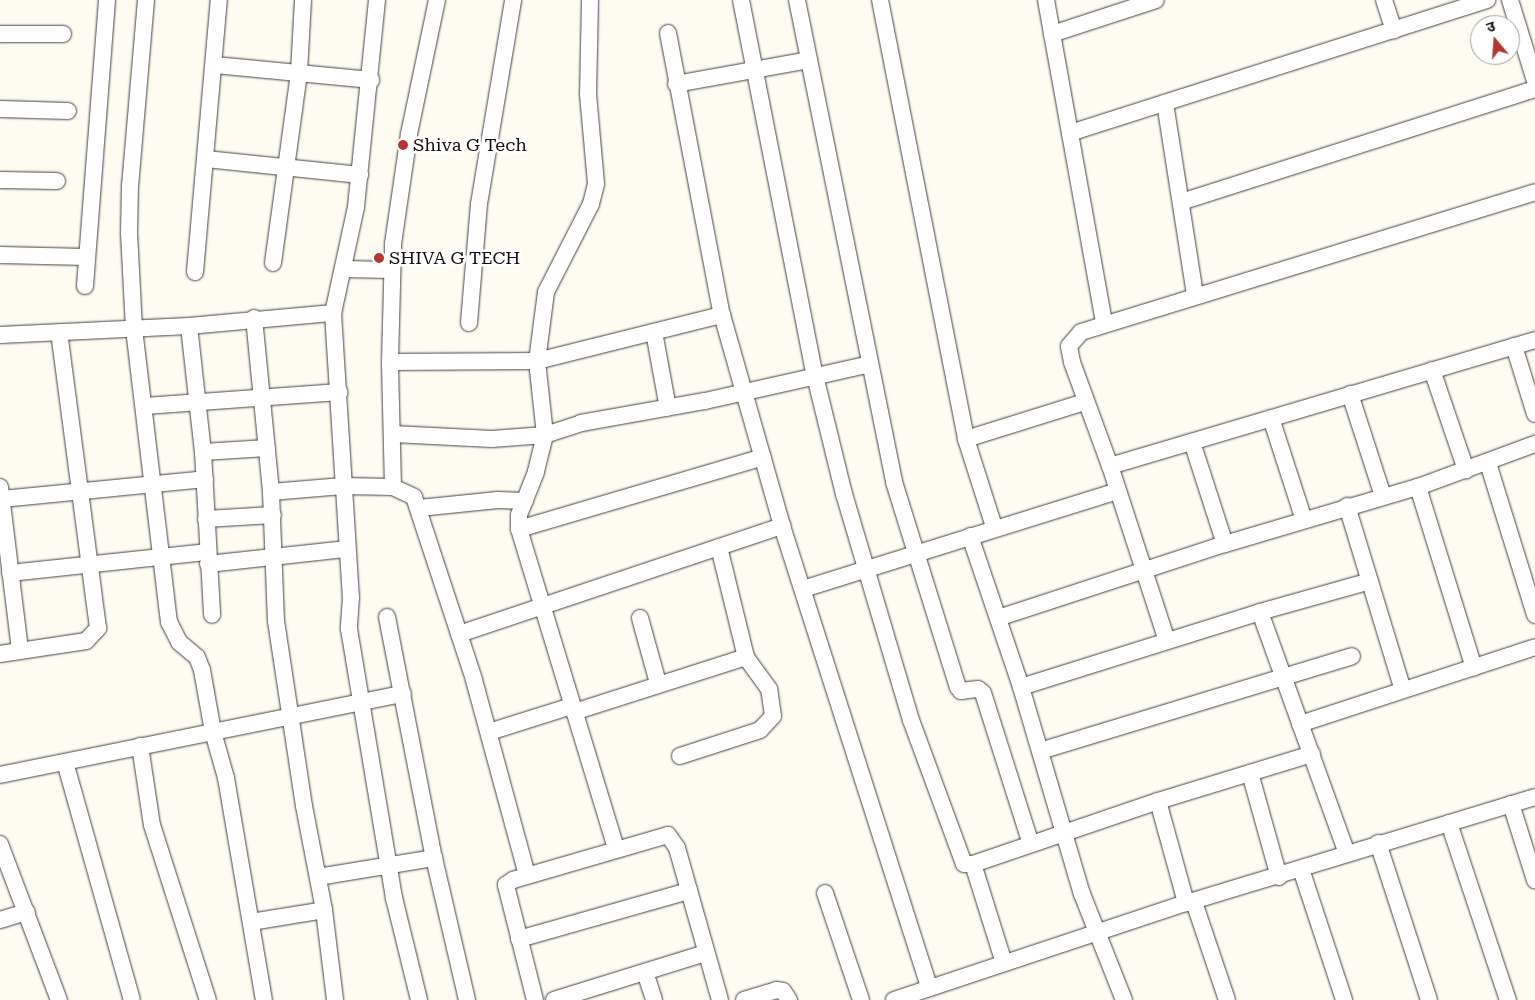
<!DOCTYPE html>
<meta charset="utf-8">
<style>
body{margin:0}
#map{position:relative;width:1535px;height:1000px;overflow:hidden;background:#fefcf1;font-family:"Roboto Serif","Noto Sans Devanagari",serif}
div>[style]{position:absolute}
.roads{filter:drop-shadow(0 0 1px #424242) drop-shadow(0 0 1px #424242)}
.minor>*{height:16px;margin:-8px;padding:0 8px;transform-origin:8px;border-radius:8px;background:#fff}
.dots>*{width:14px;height:14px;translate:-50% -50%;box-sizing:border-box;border:2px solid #fff;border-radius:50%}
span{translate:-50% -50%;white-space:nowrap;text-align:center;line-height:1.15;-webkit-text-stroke:5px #fff;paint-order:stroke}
.poi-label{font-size:18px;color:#0f0f0f}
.left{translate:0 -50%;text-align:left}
.north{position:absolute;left:1470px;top:15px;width:50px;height:50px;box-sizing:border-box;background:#fff;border:1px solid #9f9f9f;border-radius:50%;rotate:342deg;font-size:14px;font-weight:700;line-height:20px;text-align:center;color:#0f0f0f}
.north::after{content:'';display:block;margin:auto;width:18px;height:22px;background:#b43531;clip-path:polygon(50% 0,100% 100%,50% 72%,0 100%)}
</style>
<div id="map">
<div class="roads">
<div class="minor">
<div style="left:146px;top:0;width:186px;rotate:94.9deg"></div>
<div style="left:130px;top:185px;width:48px;rotate:91.2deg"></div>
<div style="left:129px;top:233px;width:96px;rotate:87deg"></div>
<div style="left:134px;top:329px;width:295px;rotate:83.2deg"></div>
<div style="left:169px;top:622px;width:22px;rotate:63deg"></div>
<div style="left:179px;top:642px;width:23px;rotate:40deg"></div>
<div style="left:197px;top:657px;width:14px;rotate:69deg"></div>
<div style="left:202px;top:670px;width:63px;rotate:79.9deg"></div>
<div style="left:213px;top:732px;width:48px;rotate:74.2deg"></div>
<div style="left:226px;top:778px;width:225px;rotate:80.3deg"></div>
<div style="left:377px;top:0;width:208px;rotate:95.8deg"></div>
<div style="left:356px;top:207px;width:108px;rotate:102.2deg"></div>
<div style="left:333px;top:313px;width:285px;rotate:86.4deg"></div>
<div style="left:351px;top:597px;width:32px;rotate:94deg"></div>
<div style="left:349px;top:629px;width:273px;rotate:80.5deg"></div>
<div style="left:394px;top:898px;width:105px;rotate:76.2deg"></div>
<div style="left:590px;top:0;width:94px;rotate:91.2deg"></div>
<div style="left:588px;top:94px;width:90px;rotate:84.9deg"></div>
<div style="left:596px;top:184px;width:21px;rotate:104deg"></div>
<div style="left:591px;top:204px;width:99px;rotate:117.1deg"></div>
<div style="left:546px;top:292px;width:70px;rotate:97.4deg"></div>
<div style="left:537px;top:361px;width:74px;rotate:83.8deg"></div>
<div style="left:545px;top:435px;width:38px;rotate:104deg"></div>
<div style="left:536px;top:472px;width:46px;rotate:111.6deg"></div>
<div style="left:519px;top:515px;width:14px;rotate:90deg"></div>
<div style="left:519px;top:529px;width:334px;rotate:73.1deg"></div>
<div style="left:741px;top:0;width:383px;rotate:78.9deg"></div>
<div style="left:815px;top:376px;width:122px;rotate:76.2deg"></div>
<div style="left:844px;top:494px;width:236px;rotate:73.5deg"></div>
<div style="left:911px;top:720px;width:153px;rotate:69.8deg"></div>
<div style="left:964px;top:864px;width:9px"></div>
<div style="left:973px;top:864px;width:195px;rotate:-18.8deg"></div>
<div style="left:1158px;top:801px;width:161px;rotate:-17deg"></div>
<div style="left:797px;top:0;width:492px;rotate:78.6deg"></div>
<div style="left:894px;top:482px;width:215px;rotate:72.7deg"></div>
<div style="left:958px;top:687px;width:5px;rotate:53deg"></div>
<div style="left:961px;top:691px;width:17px;rotate:-7deg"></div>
<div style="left:978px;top:689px;width:6px;rotate:39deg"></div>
<div style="left:983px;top:693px;width:158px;rotate:72.4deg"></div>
<div style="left:880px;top:0;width:447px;rotate:78.9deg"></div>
<div style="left:966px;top:439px;width:92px;rotate:72.3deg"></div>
<div style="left:1046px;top:0;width:328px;rotate:79.8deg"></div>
<div style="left:1384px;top:0;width:32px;rotate:72deg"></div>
<div style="left:1510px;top:0;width:85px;rotate:72.8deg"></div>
<div style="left:668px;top:33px;width:287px;rotate:79.2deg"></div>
<div style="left:722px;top:315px;width:219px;rotate:74.1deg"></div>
<div style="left:782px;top:526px;width:485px;rotate:72.3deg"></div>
<div style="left:0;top:34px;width:63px"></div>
<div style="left:1052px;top:34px;width:109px;rotate:-18.1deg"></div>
<div style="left:215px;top:65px;width:157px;rotate:5.5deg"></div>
<div style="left:676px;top:84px;width:135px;rotate:-10.2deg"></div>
<div style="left:1165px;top:103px;width:194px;rotate:81.1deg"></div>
<div style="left:0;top:109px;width:68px;rotate:1.7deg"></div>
<div style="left:1070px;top:133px;width:438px;rotate:-17.7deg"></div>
<div style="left:206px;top:159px;width:155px;rotate:5.9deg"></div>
<div style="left:0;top:180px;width:57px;rotate:1deg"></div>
<div style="left:1181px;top:202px;width:372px;rotate:-17.7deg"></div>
<div style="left:0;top:255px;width:87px;rotate:1.3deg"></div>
<div style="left:273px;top:263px;width:193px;rotate:-82.2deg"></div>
<div style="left:299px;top:72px;width:72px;rotate:-86.8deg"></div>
<div style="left:344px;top:269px;width:47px;rotate:1.2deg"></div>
<div style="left:195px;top:272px;width:273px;rotate:-85deg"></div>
<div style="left:85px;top:286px;width:287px;rotate:-85.6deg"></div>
<div style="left:254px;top:318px;width:175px;rotate:84.4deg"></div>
<div style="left:271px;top:492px;width:129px;rotate:87.8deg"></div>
<div style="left:276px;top:621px;width:187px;rotate:81.4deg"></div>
<div style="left:304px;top:806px;width:106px;rotate:79.1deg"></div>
<div style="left:324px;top:910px;width:91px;rotate:83deg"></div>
<div style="left:469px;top:323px;width:119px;rotate:-85.2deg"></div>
<div style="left:479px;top:204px;width:207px;rotate:-80.5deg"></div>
<div style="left:189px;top:326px;width:127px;rotate:83.7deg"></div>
<div style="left:203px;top:452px;width:163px;rotate:86.8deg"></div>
<div style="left:654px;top:332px;width:77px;rotate:79.6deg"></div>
<div style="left:0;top:335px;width:189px;rotate:-2.7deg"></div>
<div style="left:189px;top:326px;width:145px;rotate:-5.2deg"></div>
<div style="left:1514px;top:346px;width:71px;rotate:72.8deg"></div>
<div style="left:390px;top:362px;width:147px;rotate:-0.4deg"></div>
<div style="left:537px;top:361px;width:191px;rotate:-14deg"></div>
<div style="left:1432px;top:370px;width:106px;rotate:71.2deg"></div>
<div style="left:1350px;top:394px;width:107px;rotate:72.1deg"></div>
<div style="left:145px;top:406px;width:195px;rotate:-4.1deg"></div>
<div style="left:1271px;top:418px;width:107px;rotate:72.1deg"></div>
<div style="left:393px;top:434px;width:99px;rotate:2.9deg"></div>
<div style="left:492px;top:439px;width:53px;rotate:-4.3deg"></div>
<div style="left:545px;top:435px;width:38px;rotate:-18deg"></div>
<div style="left:581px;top:423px;width:126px;rotate:-10.1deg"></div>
<div style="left:705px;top:401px;width:169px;rotate:-12.6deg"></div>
<div style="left:966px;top:439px;width:125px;rotate:-17.3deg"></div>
<div style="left:1192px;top:442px;width:107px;rotate:72.1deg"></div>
<div style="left:203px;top:452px;width:64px;rotate:-3.6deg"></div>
<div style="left:1488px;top:463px;width:159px;rotate:72.8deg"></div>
<div style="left:1110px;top:466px;width:443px;rotate:-16.5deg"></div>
<div style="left:0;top:487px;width:165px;rotate:83deg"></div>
<div style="left:393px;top:487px;width:125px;rotate:-91.4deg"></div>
<div style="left:390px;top:362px;width:118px;rotate:-88.5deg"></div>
<div style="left:393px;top:244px;width:111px;rotate:-81.7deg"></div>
<div style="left:409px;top:134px;width:137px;rotate:-78.2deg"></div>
<div style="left:1418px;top:487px;width:189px;rotate:72.8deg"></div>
<div style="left:271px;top:492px;width:72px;rotate:-4.8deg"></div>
<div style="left:343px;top:486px;width:50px;rotate:1.1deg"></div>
<div style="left:393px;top:487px;width:23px;rotate:25deg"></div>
<div style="left:414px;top:497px;width:193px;rotate:71.8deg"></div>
<div style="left:474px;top:680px;width:202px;rotate:74.8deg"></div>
<div style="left:2px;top:499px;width:204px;rotate:-5.6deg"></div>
<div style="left:1347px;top:506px;width:192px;rotate:73.1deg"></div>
<div style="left:419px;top:508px;width:79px;rotate:-5.8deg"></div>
<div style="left:498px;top:500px;width:27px;rotate:2deg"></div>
<div style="left:206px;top:519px;width:67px;rotate:-3.4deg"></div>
<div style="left:519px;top:529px;width:254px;rotate:-16.4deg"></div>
<div style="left:970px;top:536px;width:159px;rotate:71.3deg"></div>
<div style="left:1021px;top:687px;width:216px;rotate:73.6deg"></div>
<div style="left:1082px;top:894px;width:114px;rotate:68.4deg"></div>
<div style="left:208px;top:564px;width:140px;rotate:-6.2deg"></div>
<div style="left:10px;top:573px;width:199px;rotate:-6.1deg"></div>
<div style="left:803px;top:589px;width:330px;rotate:-17.3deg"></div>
<div style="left:1260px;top:612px;width:256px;rotate:70.2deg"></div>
<div style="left:387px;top:617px;width:246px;rotate:79deg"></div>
<div style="left:434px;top:858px;width:146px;rotate:76.9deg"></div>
<div style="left:640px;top:618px;width:67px;rotate:74.5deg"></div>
<div style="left:998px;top:618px;width:239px;rotate:-18.1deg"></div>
<div style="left:1225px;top:544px;width:201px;rotate:-16.5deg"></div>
<div style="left:1418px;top:487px;width:125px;rotate:-20.2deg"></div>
<div style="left:459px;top:634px;width:341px;rotate:-18.5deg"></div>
<div style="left:1167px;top:641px;width:184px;rotate:-108deg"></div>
<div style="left:1110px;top:466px;width:111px;rotate:-110.1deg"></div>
<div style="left:1072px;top:362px;width:16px;rotate:-101deg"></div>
<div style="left:1069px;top:346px;width:18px;rotate:-49deg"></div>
<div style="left:1081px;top:332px;width:475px;rotate:-17.1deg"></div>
<div style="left:0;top:654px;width:87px;rotate:-8.6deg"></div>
<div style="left:86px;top:641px;width:18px;rotate:-47deg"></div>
<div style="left:98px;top:628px;width:298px;rotate:-97.5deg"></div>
<div style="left:1021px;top:687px;width:250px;rotate:-17.4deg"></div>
<div style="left:1260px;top:612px;width:114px;rotate:-15.7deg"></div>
<div style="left:574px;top:712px;width:181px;rotate:-17.7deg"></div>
<div style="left:1300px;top:724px;width:247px;rotate:-18.1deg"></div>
<div style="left:489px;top:732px;width:87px;rotate:-17.4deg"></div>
<div style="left:140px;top:746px;width:80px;rotate:81.4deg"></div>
<div style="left:152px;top:825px;width:184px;rotate:72.3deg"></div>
<div style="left:1040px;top:751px;width:326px;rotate:-16.9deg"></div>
<div style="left:680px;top:756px;width:84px;rotate:-18deg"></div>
<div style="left:760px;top:730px;width:19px;rotate:-47deg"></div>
<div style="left:773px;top:716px;width:27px;rotate:-98deg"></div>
<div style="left:769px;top:689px;width:39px;rotate:-126deg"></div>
<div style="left:746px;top:657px;width:113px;rotate:-103.8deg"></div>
<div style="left:65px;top:762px;width:247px;rotate:74.3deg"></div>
<div style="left:1250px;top:773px;width:108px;rotate:74.4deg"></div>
<div style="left:0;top:775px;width:411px;rotate:-11.4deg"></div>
<div style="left:1158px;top:801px;width:106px;rotate:74.6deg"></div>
<div style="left:1511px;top:804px;width:80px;rotate:72.5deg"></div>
<div style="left:1449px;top:823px;width:187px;rotate:71.6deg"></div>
<div style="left:1378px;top:843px;width:165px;rotate:72deg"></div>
<div style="left:0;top:844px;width:167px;rotate:69.3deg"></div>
<div style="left:973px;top:864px;width:104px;rotate:72.6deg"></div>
<div style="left:1301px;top:869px;width:138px;rotate:71.8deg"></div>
<div style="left:318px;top:877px;width:118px;rotate:-9.3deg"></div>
<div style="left:825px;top:893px;width:113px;rotate:71.4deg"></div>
<div style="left:1194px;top:902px;width:103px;rotate:71.4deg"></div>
<div style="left:0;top:920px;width:28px;rotate:-17deg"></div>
<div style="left:251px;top:922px;width:74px;rotate:-9.3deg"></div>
<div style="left:519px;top:939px;width:177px;rotate:-15.8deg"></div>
<div style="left:645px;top:972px;width:29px;rotate:72deg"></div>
<div style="left:535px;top:1000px;width:119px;rotate:-104.2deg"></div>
<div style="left:506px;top:885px;width:9px;rotate:-36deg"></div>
<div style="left:513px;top:880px;width:161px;rotate:-16.2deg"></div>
<div style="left:668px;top:835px;width:16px;rotate:55deg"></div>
<div style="left:677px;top:848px;width:158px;rotate:74.2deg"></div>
<div style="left:554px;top:1000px;width:159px;rotate:-17.2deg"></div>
<div style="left:744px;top:1000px;width:34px;rotate:-17deg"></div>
<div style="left:776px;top:990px;width:7px;rotate:8deg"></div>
<div style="left:783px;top:991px;width:11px;rotate:56deg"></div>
<div style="left:894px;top:1000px;width:308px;rotate:-18.4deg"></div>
<div style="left:1186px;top:903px;width:365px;rotate:-16.9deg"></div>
</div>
</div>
<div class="dots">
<div style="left:403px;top:145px;background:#b43531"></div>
<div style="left:379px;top:258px;background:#b43531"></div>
</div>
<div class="poi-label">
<span class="left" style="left:413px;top:145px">Shiva G Tech</span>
<span class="left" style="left:389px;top:258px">SHIVA G TECH</span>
</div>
<div class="north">उ</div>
</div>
